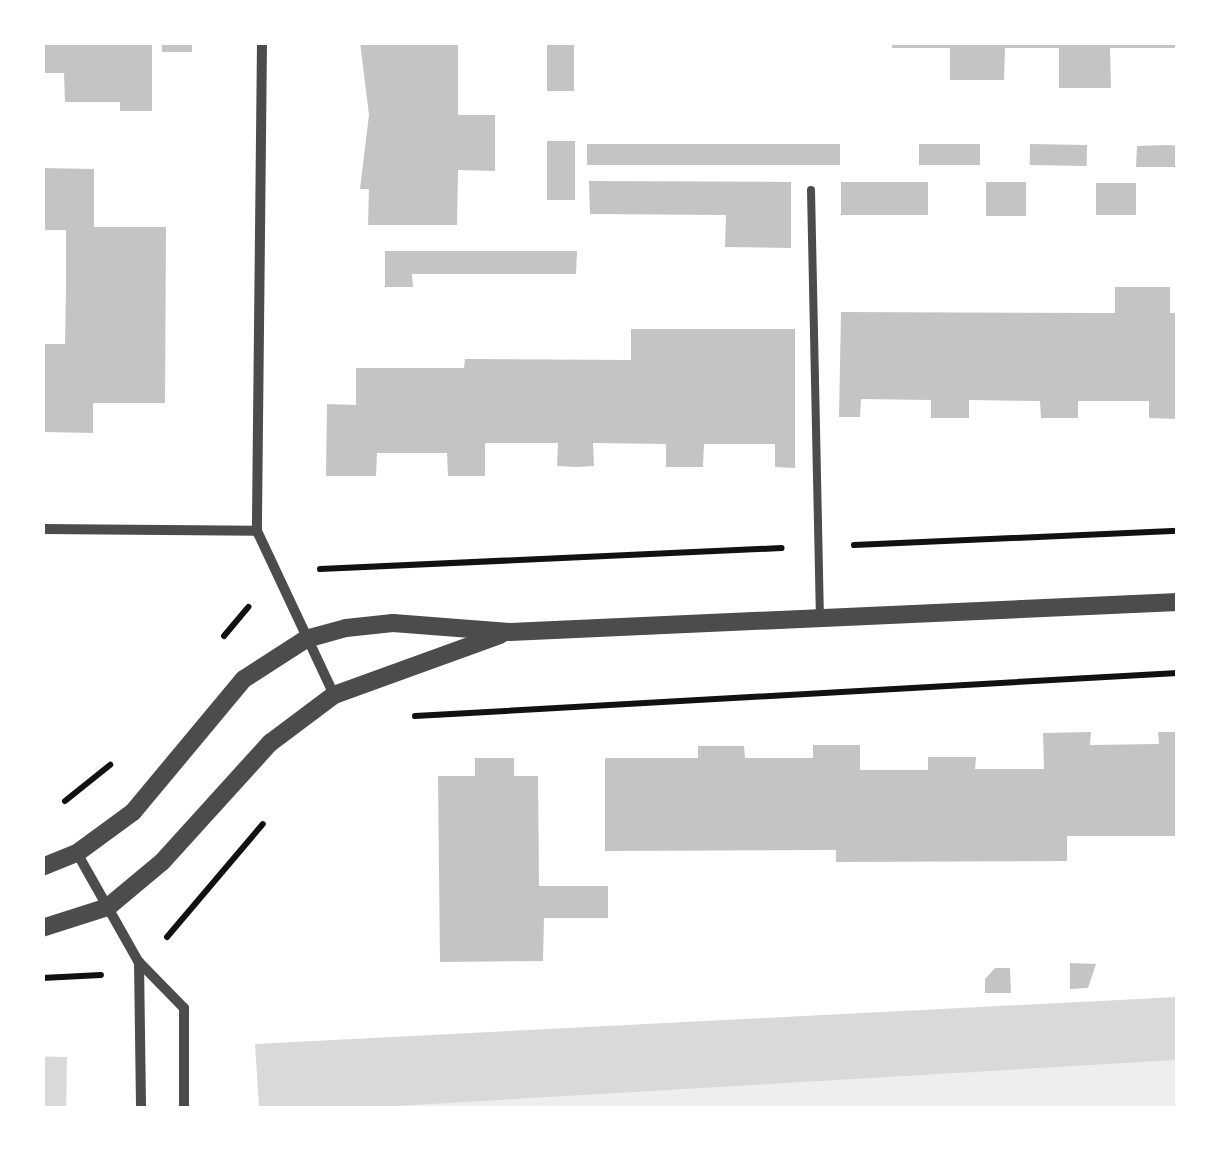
<!DOCTYPE html>
<style>
body{margin:0}
#map{position:relative;width:1220px;height:1151px;overflow:hidden;background:#fff;font-family:"PT Sans Narrow",sans-serif}
div>[style]{position:absolute}
.green>*{inset:0;background:#eee}
.water>*{inset:0;background:#d9d9d9;transform-origin:0 0}
.building>*{inset:0;background:#c4c4c4;transform-origin:0 0}
.path>*{height:6px;margin:-3px;padding:0 3px;transform-origin:3px;border-radius:3px;background:#111}
.service>*{height:8px;margin:-4px;padding:0 4px;transform-origin:4px;border-radius:4px;background:#4c4c4c}
.minor>*{height:10px;margin:-5px;padding:0 5px;transform-origin:5px;border-radius:5px;background:#4c4c4c}
.tertiary>*{height:18px;margin:-9px;padding:0 9px;transform-origin:9px;border-radius:9px;background:#4c4c4c}
span{translate:-50% -50%;white-space:nowrap;text-align:center;line-height:1.15;-webkit-text-stroke:10px #fff;paint-order:stroke}
.frame{position:absolute;inset:0;border:45px solid #fff;pointer-events:none}
</style>
<div id="map">
<div class="green">
<div style="clip-path:polygon(1177px 1060px,1177px 1108px,364px 1108px)"></div>
</div>
<div class="water">
<div style="clip-path:polygon(1177px 997px,1177px 1060px,364px 1108px,259px 1108px,255px 1044px)"></div>
<div style="left:67px;top:1057px;width:51px;height:24px;rotate:91deg"></div>
</div>
<div class="building">
<div style="clip-path:polygon(42px 42px,152px 45px,152px 111px,120px 111px,120px 102px,65px 102px,64px 73px,42px 73px)"></div>
<div style="left:162px;top:42px;width:30px;height:10px"></div>
<div style="clip-path:polygon(360px 42px,458px 42px,458px 115px,495px 115px,495px 171px,458px 170px,457px 225px,368px 225px,369px 189px,360px 189px,369px 115px)"></div>
<div style="left:547px;top:42px;width:27px;height:49px"></div>
<div style="clip-path:polygon(892px 42px,1178px 42px,1178px 48px,1110px 48px,1111px 88px,1059px 88px,1059px 48px,1005px 48px,1004px 80px,950px 80px,950px 48px,892px 48px)"></div>
<div style="left:575px;top:141px;width:59px;height:28px;rotate:90deg"></div>
<div style="left:587px;top:144px;width:253px;height:21px"></div>
<div style="left:919px;top:144px;width:61px;height:21px"></div>
<div style="left:1030px;top:144px;width:57px;height:21px;rotate:1deg"></div>
<div style="clip-path:polygon(1168px 145px,1178px 146px,1178px 167px,1136px 167px,1137px 146px)"></div>
<div style="clip-path:polygon(42px 168px,94px 169px,94px 227px,166px 227px,165px 403px,93px 403px,93px 433px,42px 432px,42px 344px,65px 344px,66px 287px,66px 230px,42px 230px)"></div>
<div style="clip-path:polygon(589px 181px,791px 182px,791px 248px,725px 247px,726px 215px,590px 214px)"></div>
<div style="left:841px;top:182px;width:87px;height:33px"></div>
<div style="left:986px;top:182px;width:40px;height:34px"></div>
<div style="left:1096px;top:183px;width:40px;height:32px"></div>
<div style="clip-path:polygon(385px 251px,577px 251px,576px 274px,412px 274px,413px 287px,385px 287px)"></div>
<div style="clip-path:polygon(1115px 287px,1170px 287px,1170px 313px,1178px 313px,1178px 419px,1149px 418px,1149px 401px,1078px 401px,1078px 418px,1041px 418px,1040px 401px,969px 400px,969px 418px,931px 418px,931px 400px,861px 399px,860px 417px,839px 417px,841px 312px,1115px 313px)"></div>
<div style="clip-path:polygon(631px 329px,795px 329px,795px 468px,775px 467px,775px 444px,704px 444px,703px 467px,666px 467px,666px 444px,593px 443px,594px 466px,576px 467px,557px 466px,558px 443px,485px 443px,485px 476px,448px 476px,447px 453px,377px 453px,376px 476px,326px 476px,327px 404px,356px 405px,356px 368px,464px 368px,465px 359px,631px 360px)"></div>
<div style="clip-path:polygon(1091px 732px,1090px 745px,1159px 744px,1158px 732px,1178px 732px,1178px 836px,1067px 836px,1067px 861px,836px 862px,836px 850px,605px 851px,605px 758px,698px 758px,698px 746px,744px 746px,745px 758px,813px 758px,813px 745px,860px 745px,860px 770px,928px 770px,928px 757px,976px 757px,975px 769px,1044px 769px,1043px 733px)"></div>
<div style="clip-path:polygon(475px 758px,514px 758px,514px 776px,538px 776px,539px 886px,608px 886px,608px 918px,544px 918px,543px 961px,440px 962px,438px 776px,475px 776px)"></div>
<div style="clip-path:polygon(1070px 963px,1096px 964px,1088px 988px,1070px 989px)"></div>
<div style="clip-path:polygon(995px 968px,1010px 968px,1011px 993px,985px 993px,985px 979px)"></div>
</div>
<div class="path">
<div style="left:854px;top:545px;width:324px;rotate:-2.5deg"></div>
<div style="left:320px;top:569px;width:462px;rotate:-2.6deg"></div>
<div style="left:224px;top:636px;width:38px;rotate:-50deg"></div>
<div style="left:415px;top:716px;width:764px;rotate:-3.23deg"></div>
<div style="left:65px;top:801px;width:58px;rotate:-38.7deg"></div>
<div style="left:167px;top:937px;width:148px;rotate:-49.7deg"></div>
<div style="left:42px;top:978px;width:59px;rotate:-2.9deg"></div>
</div>
<div class="service">
<div style="left:811px;top:190px;width:426px;rotate:88.8deg"></div>
</div>
<div class="minor">
<div style="left:262px;top:42px;width:489px;rotate:90.6deg"></div>
<div style="left:257px;top:531px;width:181px;rotate:64.8deg"></div>
<div style="left:42px;top:529px;width:215px;rotate:0.5deg"></div>
<div style="left:77px;top:853px;width:124px;rotate:60.5deg"></div>
<div style="left:138px;top:961px;width:66px;rotate:45.6deg"></div>
<div style="left:184px;top:1008px;width:100px;rotate:90deg"></div>
<div style="left:139px;top:962px;width:146px;rotate:89.2deg"></div>
</div>
<div class="tertiary">
<div style="left:42px;top:867px;width:38px;rotate:-22deg"></div>
<div style="left:77px;top:853px;width:69px;rotate:-36.2deg"></div>
<div style="left:133px;top:812px;width:173px;rotate:-50.2deg"></div>
<div style="left:244px;top:679px;width:74px;rotate:-32.8deg"></div>
<div style="left:306px;top:639px;width:41px;rotate:-15.4deg"></div>
<div style="left:346px;top:628px;width:47px;rotate:-6.1deg"></div>
<div style="left:393px;top:623px;width:117px;rotate:4.4deg"></div>
<div style="left:510px;top:632px;width:669px;rotate:-2.57deg"></div>
<div style="left:42px;top:928px;width:69px;rotate:-17.7deg"></div>
<div style="left:108px;top:907px;width:70px;rotate:-39.8deg"></div>
<div style="left:162px;top:862px;width:161px;rotate:-47.8deg"></div>
<div style="left:270px;top:743px;width:80px;rotate:-36.9deg"></div>
<div style="left:334px;top:695px;width:177px;rotate:-19.9deg"></div>
</div>
<div class="frame"></div>
</div>
